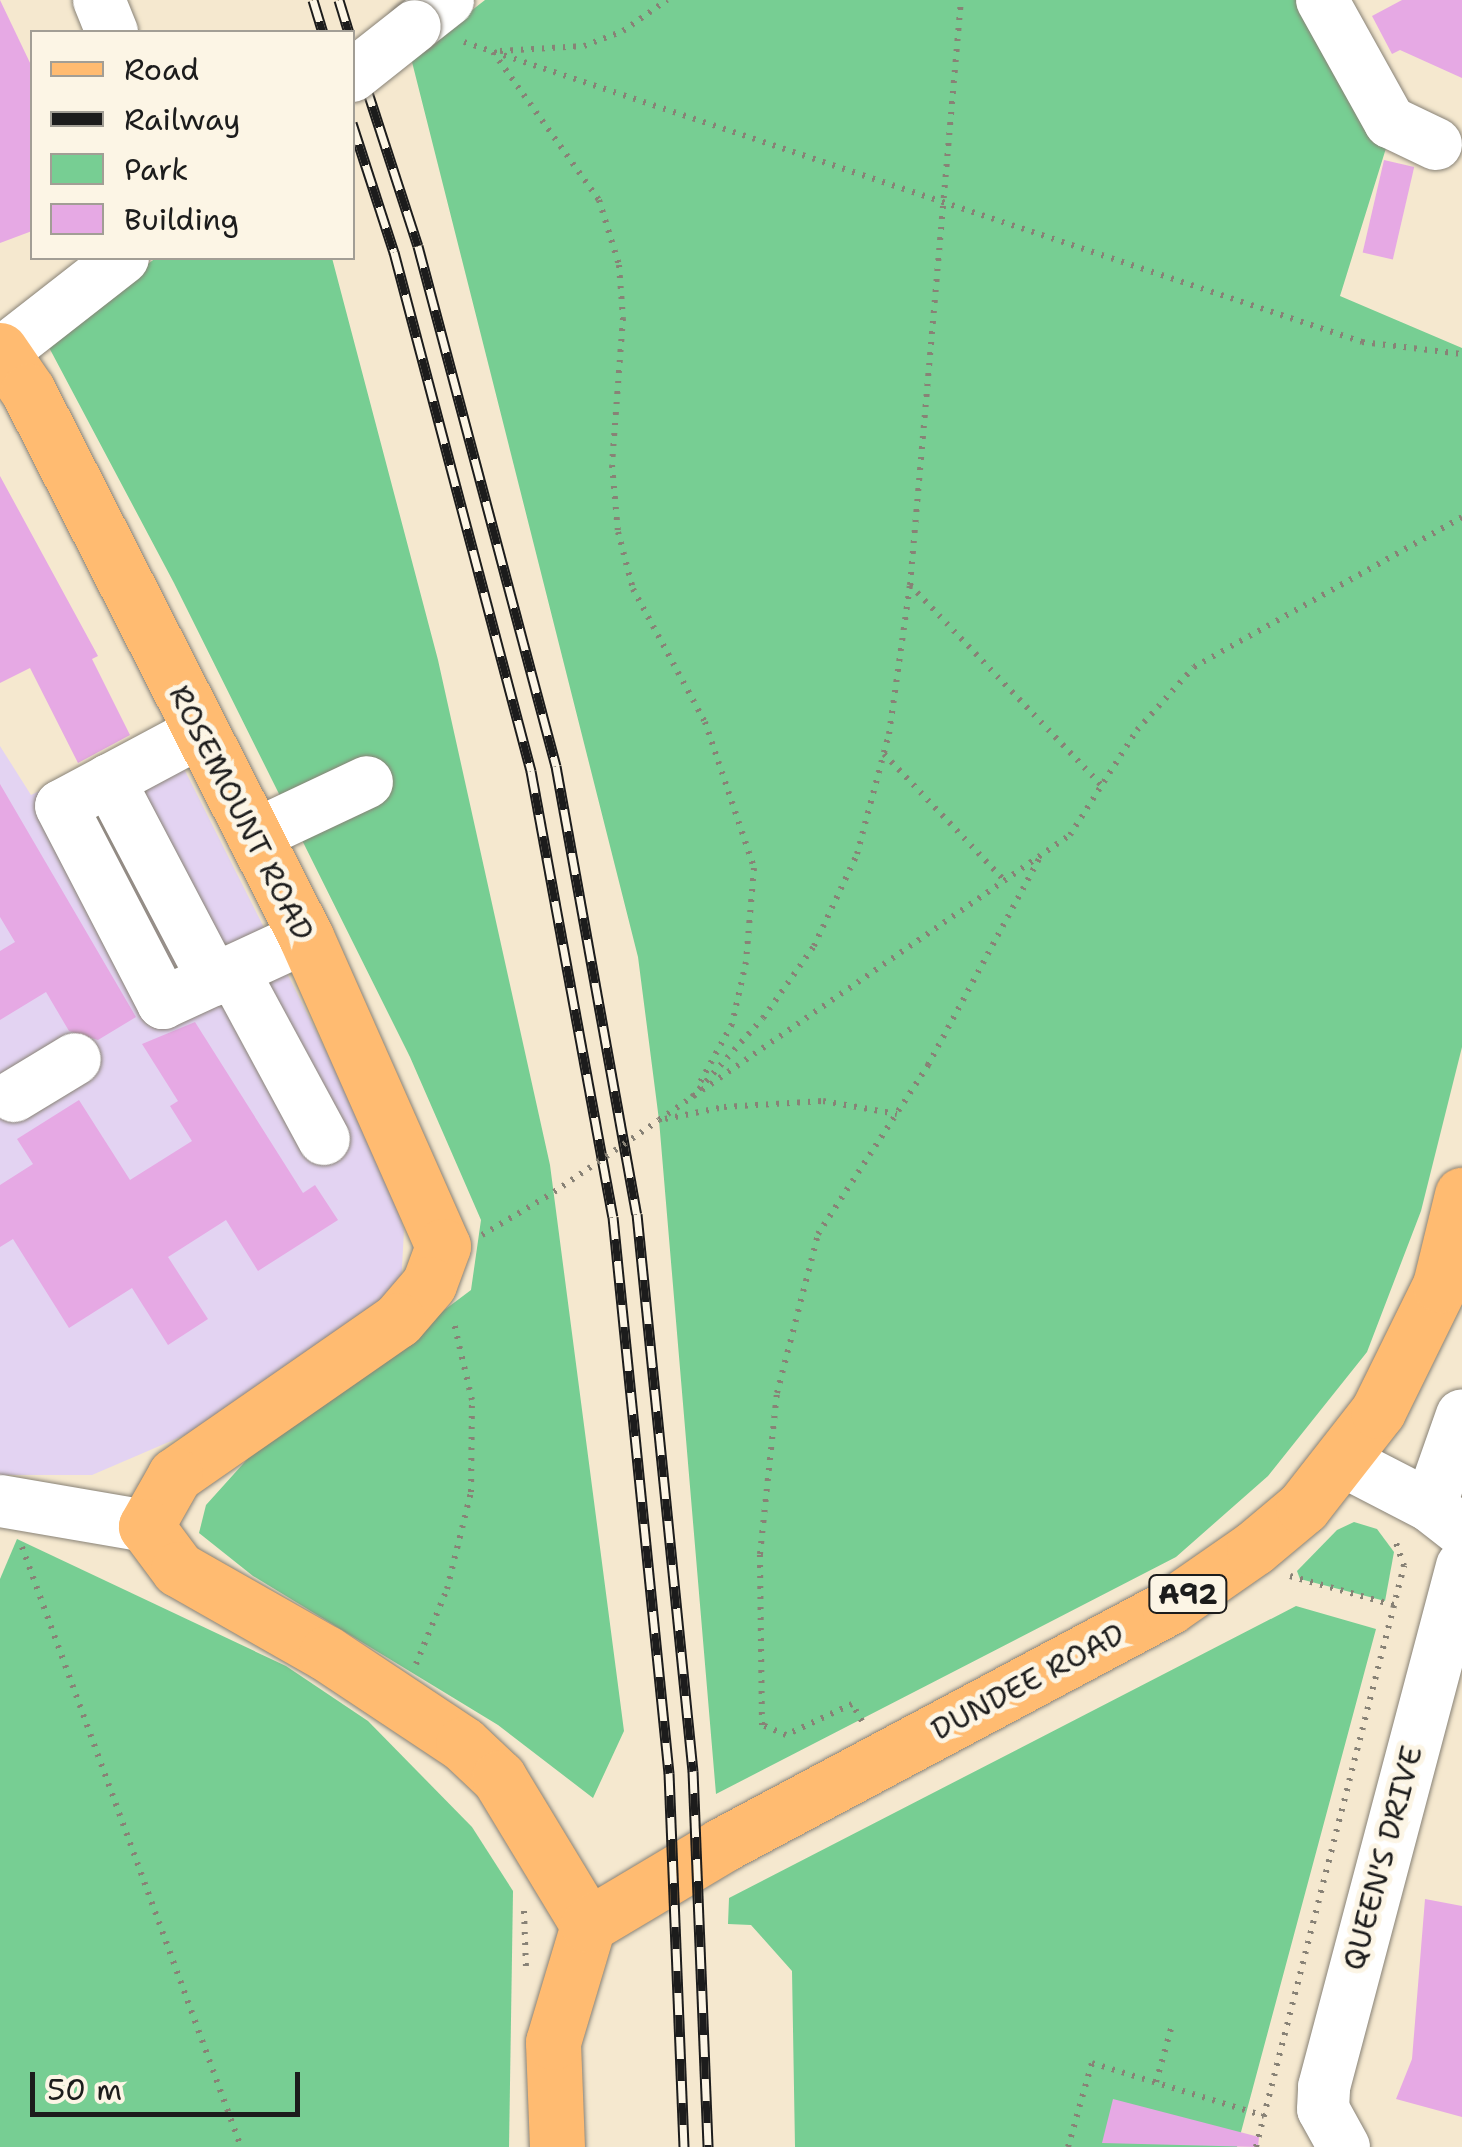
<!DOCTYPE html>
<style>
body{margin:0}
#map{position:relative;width:1462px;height:2147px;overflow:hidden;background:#f5e8cf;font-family:"Shantell Sans",sans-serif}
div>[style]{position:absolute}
.built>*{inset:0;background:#e3d3f2}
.green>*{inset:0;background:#77ce93}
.building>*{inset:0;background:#e6a9e4;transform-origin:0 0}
.path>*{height:6px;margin-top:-3px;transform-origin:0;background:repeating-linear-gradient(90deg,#888276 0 2.5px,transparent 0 10.5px)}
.roads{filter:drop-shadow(0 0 2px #888276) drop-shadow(0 0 2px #888276)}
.minor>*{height:52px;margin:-26px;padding:0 26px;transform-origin:26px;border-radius:26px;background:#fff}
.major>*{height:55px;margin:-27.5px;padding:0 27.5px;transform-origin:27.5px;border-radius:27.5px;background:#ffbb71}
.rail>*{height:11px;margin-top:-5.5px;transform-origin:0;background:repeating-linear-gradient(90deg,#fcf5e5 0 22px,#1c1c1c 0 44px);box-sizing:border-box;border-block:2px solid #1c1c1c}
.path-bridge>*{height:6px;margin-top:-3px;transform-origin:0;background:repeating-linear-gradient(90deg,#888276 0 2.5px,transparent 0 10.5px)}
.bridges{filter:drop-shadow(0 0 2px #888276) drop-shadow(0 0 2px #888276)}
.minor-bridge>*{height:52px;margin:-26px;padding:0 26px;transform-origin:26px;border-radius:26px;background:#fff}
span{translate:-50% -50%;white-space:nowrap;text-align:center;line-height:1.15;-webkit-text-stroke:10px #fcf5e5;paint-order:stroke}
.shield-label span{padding:2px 8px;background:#fcf5e5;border:2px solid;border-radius:8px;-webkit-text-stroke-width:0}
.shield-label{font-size:28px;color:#1c1c1c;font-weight:700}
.street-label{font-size:30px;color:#1c1c1c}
.legend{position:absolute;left:30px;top:30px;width:325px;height:230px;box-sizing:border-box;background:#fcf5e5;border:2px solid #a29e95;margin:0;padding:12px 18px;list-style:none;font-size:30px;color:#1c1c1c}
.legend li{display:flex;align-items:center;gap:20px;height:50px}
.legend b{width:50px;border:2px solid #a29e95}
.scale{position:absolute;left:30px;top:2072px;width:270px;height:45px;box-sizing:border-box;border:5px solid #1c1c1c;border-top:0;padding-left:12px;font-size:30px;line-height:35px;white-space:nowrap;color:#1c1c1c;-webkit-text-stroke:8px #fcf5e5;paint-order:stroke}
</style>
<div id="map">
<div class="built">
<div style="clip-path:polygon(165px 731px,380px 1158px,404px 1230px,401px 1286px,213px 1423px,92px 1475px,0 1475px,0 746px,31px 795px)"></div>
</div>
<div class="green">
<div style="clip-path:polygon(485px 0,1303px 0,1387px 145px,1340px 296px,1462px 348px,1462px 1047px,1421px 1211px,1367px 1352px,1268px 1476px,1176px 1557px,716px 1794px,659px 1120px,638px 957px,411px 58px)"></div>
<div style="clip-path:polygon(156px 258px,332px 258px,438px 660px,550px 1165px,624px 1731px,593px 1798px,498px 1725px,253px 1576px,199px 1533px,206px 1505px,251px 1455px,471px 1290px,481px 1220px,410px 1057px,174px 583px,44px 338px)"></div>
<div style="clip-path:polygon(1354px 1522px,1377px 1529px,1394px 1552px,1385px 1601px,1300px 1579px,1297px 1571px,1337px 1530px)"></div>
<div style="clip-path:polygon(17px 1539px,286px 1666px,368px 1721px,472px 1827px,513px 1891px,509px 2147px,0 2147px,0 1579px)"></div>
<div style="clip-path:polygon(1296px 1606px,1376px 1629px,1237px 2147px,795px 2147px,792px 1971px,751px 1925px,728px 1924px,729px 1898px)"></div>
</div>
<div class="building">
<div style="clip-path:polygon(0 0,32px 67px,32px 231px,0 243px)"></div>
<div style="clip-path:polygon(1402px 0,1462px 0,1462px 78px,1400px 50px,1392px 54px,1372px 16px)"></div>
<div style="left:1384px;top:160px;width:31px;height:95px;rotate:13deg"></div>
<div style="clip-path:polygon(0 476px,98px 656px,92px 659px,130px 735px,78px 763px,30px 668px,0 683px)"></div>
<div style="clip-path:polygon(0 784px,136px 1017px,98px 1040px,69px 1031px,46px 992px,0 1020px,0 951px,15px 942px,0 917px)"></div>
<div style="clip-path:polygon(195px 1022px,303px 1193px,315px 1185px,338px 1220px,258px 1271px,226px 1220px,168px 1257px,208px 1319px,168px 1345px,132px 1288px,69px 1328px,13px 1239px,0 1247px,0 1185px,33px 1164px,17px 1139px,79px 1100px,130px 1180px,192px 1141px,170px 1106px,178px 1101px,142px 1044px)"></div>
<div style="clip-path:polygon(1425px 1899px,1462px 1906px,1462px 2117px,1396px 2099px,1412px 2059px)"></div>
<div style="clip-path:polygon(1113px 2099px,1259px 2137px,1258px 2147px,1102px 2143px)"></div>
</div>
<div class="path">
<div style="left:464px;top:42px;width:947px;rotate:18.47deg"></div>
<div style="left:1362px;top:342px;width:101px;rotate:6.8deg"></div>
<div style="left:500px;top:51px;width:84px;rotate:-3.4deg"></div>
<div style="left:584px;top:46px;width:42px;rotate:-21deg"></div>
<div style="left:623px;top:31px;width:54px;rotate:-35.2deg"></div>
<div style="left:493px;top:52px;width:182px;rotate:54.4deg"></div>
<div style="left:599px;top:200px;width:68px;rotate:72.9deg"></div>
<div style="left:619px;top:265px;width:53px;rotate:85.7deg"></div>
<div style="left:623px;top:318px;width:147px;rotate:94.3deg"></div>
<div style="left:612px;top:465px;width:67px;rotate:84.9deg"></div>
<div style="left:618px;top:532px;width:59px;rotate:75.3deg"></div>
<div style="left:633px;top:589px;width:151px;rotate:61.6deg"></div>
<div style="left:705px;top:722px;width:154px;rotate:71.4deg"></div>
<div style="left:754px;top:868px;width:94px;rotate:94.9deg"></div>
<div style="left:746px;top:962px;width:64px;rotate:102.7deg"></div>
<div style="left:732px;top:1024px;width:73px;rotate:118.7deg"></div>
<div style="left:910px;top:585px;width:281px;rotate:46.3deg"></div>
<div style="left:884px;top:754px;width:175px;rotate:46.4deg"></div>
<div style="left:692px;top:1097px;width:106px;rotate:-48.1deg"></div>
<div style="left:763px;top:1018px;width:88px;rotate:-54.7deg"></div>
<div style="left:814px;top:946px;width:102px;rotate:-64.9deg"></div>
<div style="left:857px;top:854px;width:124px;rotate:-75.1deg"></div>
<div style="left:889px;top:734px;width:150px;rotate:-82deg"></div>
<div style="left:910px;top:585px;width:587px;rotate:-85.02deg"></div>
<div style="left:665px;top:1119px;width:60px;rotate:-11.5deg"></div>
<div style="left:724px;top:1107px;width:99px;rotate:-3.5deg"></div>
<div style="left:823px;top:1101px;width:75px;rotate:10deg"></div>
<div style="left:659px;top:1120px;width:500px;rotate:-34.74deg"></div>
<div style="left:1070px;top:835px;width:125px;rotate:-57.5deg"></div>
<div style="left:1137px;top:730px;width:85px;rotate:-47.9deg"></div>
<div style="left:1194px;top:667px;width:307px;rotate:-29.2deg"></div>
<div style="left:482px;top:1235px;width:84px;rotate:-30.8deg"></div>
<div style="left:22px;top:1547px;width:639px;rotate:69.95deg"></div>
<div style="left:1290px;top:1576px;width:108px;rotate:15.6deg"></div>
<div style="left:416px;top:1664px;width:81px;rotate:-67.5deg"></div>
<div style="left:447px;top:1589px;width:100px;rotate:-76.1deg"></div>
<div style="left:471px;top:1492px;width:92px;rotate:-89.4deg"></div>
<div style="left:472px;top:1400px;width:79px;rotate:-103.2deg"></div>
<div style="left:862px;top:1721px;width:20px;rotate:-120deg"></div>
<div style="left:852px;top:1704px;width:73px;rotate:154.8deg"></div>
<div style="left:786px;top:1735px;width:26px;rotate:-157deg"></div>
<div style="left:762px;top:1725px;width:171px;rotate:-90.7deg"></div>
<div style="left:760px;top:1554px;width:162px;rotate:-84deg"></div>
<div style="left:777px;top:1393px;width:164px;rotate:-75.5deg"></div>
<div style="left:818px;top:1234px;width:202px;rotate:-56.9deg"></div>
<div style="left:928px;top:1065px;width:236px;rotate:-61.7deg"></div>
<div style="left:524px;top:1911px;width:57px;rotate:88deg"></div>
<div style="left:1156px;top:2082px;width:59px;rotate:-74.3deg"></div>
<div style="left:1068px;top:2147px;width:87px;rotate:-74.1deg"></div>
<div style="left:1092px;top:2063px;width:180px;rotate:17.1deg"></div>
<div style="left:1256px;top:2147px;width:600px;rotate:-75.71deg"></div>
<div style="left:1404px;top:1566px;width:31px;rotate:-109deg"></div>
</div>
<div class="roads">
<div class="minor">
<div style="left:99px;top:0;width:35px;rotate:68deg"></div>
<div style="left:1322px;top:0;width:140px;rotate:60.9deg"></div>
<div style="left:1390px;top:122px;width:51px;rotate:25.6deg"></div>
<div style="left:415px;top:26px;width:42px;rotate:-38.2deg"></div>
<div style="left:0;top:354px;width:156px;rotate:-38deg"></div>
<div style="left:198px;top:733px;width:155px;rotate:151.9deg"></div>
<div style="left:61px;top:806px;width:222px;rotate:62.6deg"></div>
<div style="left:163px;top:1003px;width:157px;rotate:-24.8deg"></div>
<div style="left:109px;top:780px;width:226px;rotate:62.3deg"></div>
<div style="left:253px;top:836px;width:126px;rotate:-25.3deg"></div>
<div style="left:233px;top:971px;width:191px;rotate:61.6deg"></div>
<div style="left:14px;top:1096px;width:71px;rotate:-31.2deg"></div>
<div style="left:1341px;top:1460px;width:100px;rotate:27.3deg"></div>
<div style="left:1430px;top:1506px;width:41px;rotate:38deg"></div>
<div style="left:0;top:1501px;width:148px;rotate:9.7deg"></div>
<div style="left:1430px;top:1506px;width:96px;rotate:-70.6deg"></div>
<div style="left:1344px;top:2147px;width:43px;rotate:-118.9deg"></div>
<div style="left:1323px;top:2109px;width:22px;rotate:-87deg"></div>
<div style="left:1324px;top:2087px;width:539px;rotate:-75.16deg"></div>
</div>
<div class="major">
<div style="left:0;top:350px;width:50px;rotate:55.7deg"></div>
<div style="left:28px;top:391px;width:613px;rotate:63.02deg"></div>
<div style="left:306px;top:937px;width:338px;rotate:66.1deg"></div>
<div style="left:443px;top:1246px;width:40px;rotate:110.2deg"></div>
<div style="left:429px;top:1284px;width:48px;rotate:130.7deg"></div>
<div style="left:398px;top:1320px;width:272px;rotate:145.2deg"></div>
<div style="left:175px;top:1475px;width:59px;rotate:119.6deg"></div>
<div style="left:146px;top:1526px;width:54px;rotate:53.3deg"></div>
<div style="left:178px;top:1569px;width:170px;rotate:29.6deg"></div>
<div style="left:326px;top:1653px;width:164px;rotate:33.6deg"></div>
<div style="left:463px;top:1744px;width:50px;rotate:43.4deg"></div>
<div style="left:499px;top:1778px;width:172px;rotate:58.8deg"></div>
<div style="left:557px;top:2147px;width:105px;rotate:-92.2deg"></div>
<div style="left:553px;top:2042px;width:122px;rotate:-73.3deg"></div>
<div style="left:588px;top:1925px;width:156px;rotate:-30.8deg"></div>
<div style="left:722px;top:1845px;width:506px;rotate:-28.03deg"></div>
<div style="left:1169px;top:1607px;width:103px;rotate:-34.8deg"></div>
<div style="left:1254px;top:1548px;width:64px;rotate:-39.9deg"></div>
<div style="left:1303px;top:1507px;width:122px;rotate:-52deg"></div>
<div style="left:1378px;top:1411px;width:140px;rotate:-63.8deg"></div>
<div style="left:1440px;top:1285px;width:93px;rotate:-76.3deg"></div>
</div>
</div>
<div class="rail">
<div style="left:313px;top:0;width:34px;rotate:73deg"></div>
<div style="left:339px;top:0;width:34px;rotate:73deg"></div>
<div style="left:352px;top:43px;width:213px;rotate:72deg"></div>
<div style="left:418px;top:246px;width:538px;rotate:75.14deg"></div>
<div style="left:556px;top:766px;width:455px;rotate:79.8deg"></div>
<div style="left:637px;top:1214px;width:560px;rotate:84.26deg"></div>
<div style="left:693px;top:1771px;width:376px;rotate:87.7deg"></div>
<div style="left:352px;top:123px;width:136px;rotate:72deg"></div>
<div style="left:394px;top:252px;width:537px;rotate:75.21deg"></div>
<div style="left:531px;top:771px;width:453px;rotate:79.6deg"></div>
<div style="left:613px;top:1217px;width:559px;rotate:84.25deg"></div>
<div style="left:669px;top:1773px;width:374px;rotate:87.7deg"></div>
</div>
<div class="path-bridge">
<div style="left:554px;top:1192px;width:127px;rotate:-34.4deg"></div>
</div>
<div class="bridges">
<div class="minor-bridge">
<div style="left:352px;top:76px;width:80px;rotate:-38.4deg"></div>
</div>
</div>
<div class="shield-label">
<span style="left:1188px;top:1594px">A92</span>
</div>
<div class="street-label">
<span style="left:241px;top:813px;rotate:63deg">ROSEMOUNT ROAD</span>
<span style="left:1028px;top:1682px;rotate:-28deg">DUNDEE ROAD</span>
<span style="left:1383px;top:1858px;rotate:-75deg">QUEEN'S DRIVE</span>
</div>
<ul class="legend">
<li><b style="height:12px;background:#ffbb71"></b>Road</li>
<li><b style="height:12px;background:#1c1c1c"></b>Railway</li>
<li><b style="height:28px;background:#77ce93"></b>Park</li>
<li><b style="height:28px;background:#e6a9e4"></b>Building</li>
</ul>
<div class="scale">50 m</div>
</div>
